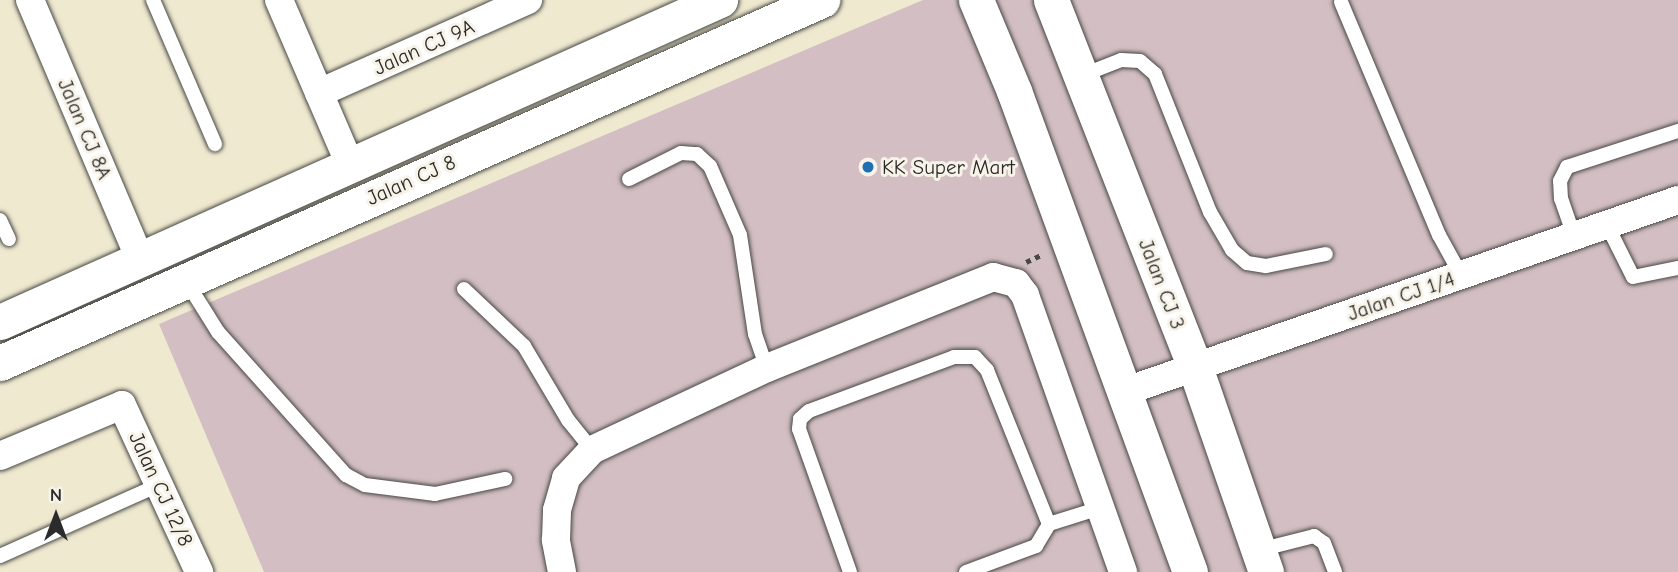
<!DOCTYPE html>
<style>
body{margin:0}
#map{position:relative;width:1678px;height:572px;overflow:hidden;background:#efe9d0;font-family:"Comic Neue",sans-serif}
div>[style]{position:absolute}
.industrial>*{inset:0;background:#d2bec3}
.path>*{height:4.5px;margin-top:-2.25px;transform-origin:0;background:repeating-linear-gradient(90deg,#484844 0 5px,transparent 0 10px)}
.roads{filter:drop-shadow(0 0 2px #484844) drop-shadow(0 0 2px #484844)}
.service>*{height:14px;margin:-7px;padding:0 7px;transform-origin:7px;border-radius:7px;background:#fff}
.minor>*{height:28px;margin:-14px;padding:0 14px;transform-origin:14px;border-radius:14px;background:#fff}
.tertiary>*{height:35px;margin:-17.5px;padding:0 17.5px;transform-origin:17.5px;border-radius:17.5px;background:#fff}
.dots>*{width:19px;height:19px;translate:-50% -50%;box-sizing:border-box;border:4px solid #f7f3e8;border-radius:50%}
span{translate:-50% -50%;white-space:nowrap;text-align:center;line-height:1.15;-webkit-text-stroke:6px #f7f3e8;paint-order:stroke}
.street-label{font-size:21px;color:#2b2b2b}
.poi-label{font-size:21px;color:#2b2b2b}
.left{translate:0 -50%;text-align:left}
.north{position:absolute;left:21px;top:481px;width:70px;height:70px;-webkit-text-stroke:5px #f7f3e8;paint-order:stroke;rotate:0deg;font-size:19px;font-weight:700;line-height:28px;text-align:center;color:#2b2b2b}
.north::after{content:'';display:block;margin:auto;width:24px;height:32px;background:#2b2b2b;clip-path:polygon(50% 0,100% 100%,50% 72%,0 100%)}
</style>
<div id="map">
<div class="industrial">
<div style="clip-path:polygon(923px 0,1678px 0,1678px 572px,264px 572px,159px 324px)"></div>
</div>
<div class="path">
<div style="left:1026px;top:262px;width:19px;rotate:-25deg"></div>
</div>
<div class="roads">
<div class="service">
<div style="left:153px;top:0;width:157px;rotate:66.7deg"></div>
<div style="left:1341px;top:2px;width:253px;rotate:67.2deg"></div>
<div style="left:1439px;top:235px;width:46px;rotate:61.2deg"></div>
<div style="left:1083px;top:75px;width:41px;rotate:-21.5deg"></div>
<div style="left:1121px;top:60px;width:19px;rotate:3deg"></div>
<div style="left:1140px;top:61px;width:20px;rotate:41deg"></div>
<div style="left:1155px;top:74px;width:149px;rotate:68.3deg"></div>
<div style="left:1210px;top:212px;width:44px;rotate:59.9deg"></div>
<div style="left:1232px;top:250px;width:20px;rotate:41deg"></div>
<div style="left:1247px;top:263px;width:19px;rotate:9deg"></div>
<div style="left:1266px;top:266px;width:61px;rotate:-11.3deg"></div>
<div style="left:629px;top:179px;width:58px;rotate:-26.6deg"></div>
<div style="left:681px;top:153px;width:16px;rotate:4deg"></div>
<div style="left:697px;top:154px;width:18px;rotate:43deg"></div>
<div style="left:710px;top:166px;width:75px;rotate:66.5deg"></div>
<div style="left:740px;top:235px;width:100px;rotate:81.4deg"></div>
<div style="left:755px;top:334px;width:36px;rotate:71deg"></div>
<div style="left:0;top:220px;width:21px;rotate:65deg"></div>
<div style="left:1607px;top:225px;width:58px;rotate:63.4deg"></div>
<div style="left:1633px;top:277px;width:46px;rotate:-11.3deg"></div>
<div style="left:1574px;top:236px;width:39px;rotate:-109deg"></div>
<div style="left:1561px;top:199px;width:18px;rotate:-93deg"></div>
<div style="left:1560px;top:181px;width:16px;rotate:-63deg"></div>
<div style="left:1567px;top:167px;width:117px;rotate:-18deg"></div>
<div style="left:186px;top:281px;width:60px;rotate:57.9deg"></div>
<div style="left:218px;top:332px;width:192px;rotate:48.2deg"></div>
<div style="left:346px;top:475px;width:21px;rotate:28deg"></div>
<div style="left:365px;top:485px;width:71px;rotate:7.3deg"></div>
<div style="left:435px;top:494px;width:72px;rotate:-12.1deg"></div>
<div style="left:464px;top:289px;width:83px;rotate:43.5deg"></div>
<div style="left:524px;top:346px;width:86px;rotate:59.3deg"></div>
<div style="left:568px;top:420px;width:38px;rotate:51deg"></div>
<div style="left:1259px;top:550px;width:57px;rotate:-14.3deg"></div>
<div style="left:1314px;top:536px;width:12px;rotate:35deg"></div>
<div style="left:1324px;top:543px;width:31px;rotate:69deg"></div>
<div style="left:0;top:556px;width:174px;rotate:-24.1deg"></div>
<div style="left:850px;top:572px;width:152px;rotate:-109.6deg"></div>
<div style="left:799px;top:429px;width:10px;rotate:-84deg"></div>
<div style="left:800px;top:419px;width:12px;rotate:-42deg"></div>
<div style="left:809px;top:411px;width:155px;rotate:-20.4deg"></div>
<div style="left:954px;top:357px;width:21px"></div>
<div style="left:975px;top:357px;width:18px;rotate:47deg"></div>
<div style="left:987px;top:370px;width:166px;rotate:68.1deg"></div>
<div style="left:966px;top:572px;width:75px;rotate:-20.4deg"></div>
<div style="left:1036px;top:546px;width:26px;rotate:-59deg"></div>
<div style="left:1049px;top:524px;width:53px;rotate:-17.4deg"></div>
</div>
<div class="minor">
<div style="left:30px;top:0;width:281px;rotate:67deg"></div>
<div style="left:279px;top:0;width:180px;rotate:66.7deg"></div>
<div style="left:319px;top:93px;width:229px;rotate:-24deg"></div>
<div style="left:1123px;top:392px;width:587px;rotate:-19.08deg"></div>
<div style="left:0;top:456px;width:132px;rotate:-22.7deg"></div>
<div style="left:122px;top:405px;width:184px;rotate:65.2deg"></div>
<div style="left:562px;top:572px;width:33px;rotate:-101deg"></div>
<div style="left:556px;top:540px;width:30px;rotate:-88deg"></div>
<div style="left:557px;top:510px;width:33px;rotate:-74deg"></div>
<div style="left:566px;top:478px;width:38px;rotate:-47deg"></div>
<div style="left:592px;top:450px;width:193px;rotate:-25.1deg"></div>
<div style="left:767px;top:368px;width:244px;rotate:-21.9deg"></div>
<div style="left:993px;top:277px;width:24px;rotate:15deg"></div>
<div style="left:1016px;top:283px;width:15px;rotate:53deg"></div>
<div style="left:1025px;top:295px;width:294px;rotate:70.5deg"></div>
</div>
<div class="tertiary">
<div style="left:976px;top:0;width:99px;rotate:67.3deg"></div>
<div style="left:1014px;top:91px;width:512px;rotate:69.9deg"></div>
<div style="left:1051px;top:0;width:394px;rotate:68.6deg"></div>
<div style="left:1195px;top:367px;width:217px;rotate:70.9deg"></div>
<div style="left:0;top:322px;width:789px;rotate:-24.1deg"></div>
<div style="left:0;top:363px;width:899px;rotate:-23.83deg"></div>
</div>
</div>
<div class="dots">
<div style="left:868px;top:167px;background:#1f6fb2"></div>
</div>
<div class="street-label">
<span style="left:424px;top:47px;rotate:-24deg">Jalan CJ 9A</span>
<span style="left:85px;top:129px;rotate:67deg">Jalan CJ 8A</span>
<span style="left:411px;top:180px;rotate:-24deg">Jalan CJ 8</span>
<span style="left:1162px;top:284px;rotate:69deg">Jalan CJ 3</span>
<span style="left:1401px;top:296px;rotate:-19deg">Jalan CJ 1/4</span>
<span style="left:161px;top:489px;rotate:65deg">Jalan CJ 12/8</span>
</div>
<div class="poi-label">
<span class="left" style="left:882px;top:167px">KK Super Mart</span>
</div>
<div class="north">N</div>
</div>
